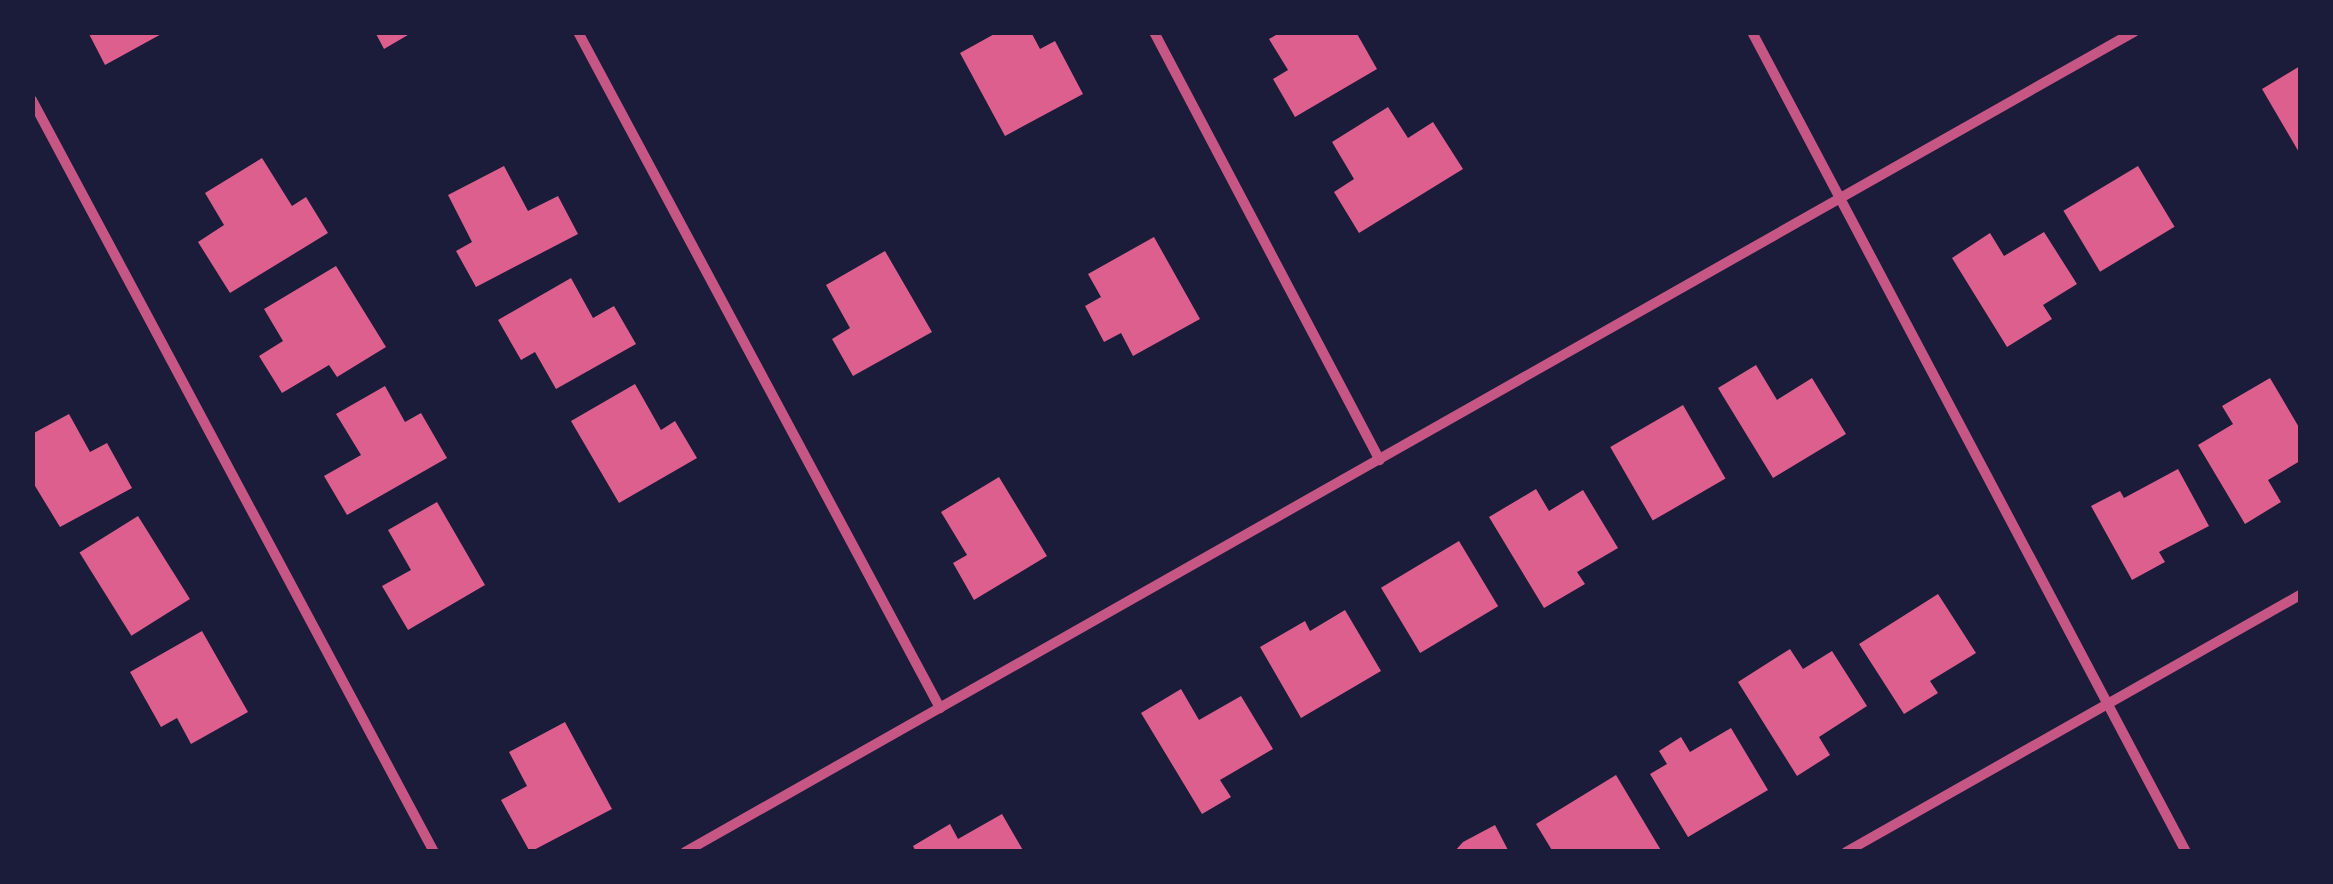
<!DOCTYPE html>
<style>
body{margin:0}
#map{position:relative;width:2333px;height:884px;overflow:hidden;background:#1b1b3a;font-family:Commissioner,sans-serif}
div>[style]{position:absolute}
.building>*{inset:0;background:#dd5f8e;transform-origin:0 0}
.minor>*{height:10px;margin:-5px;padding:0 5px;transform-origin:5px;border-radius:5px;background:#c65784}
span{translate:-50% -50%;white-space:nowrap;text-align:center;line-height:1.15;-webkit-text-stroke:8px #1b1b3a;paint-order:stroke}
.frame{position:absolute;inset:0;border:35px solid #1b1b3a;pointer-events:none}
</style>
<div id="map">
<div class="building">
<div style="clip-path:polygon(88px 32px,165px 32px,105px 65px)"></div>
<div style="clip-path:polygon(375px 32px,413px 32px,384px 49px)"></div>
<div style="clip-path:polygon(998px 32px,1031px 32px,1040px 49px,1055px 41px,1083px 94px,1005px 136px,960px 53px)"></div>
<div style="clip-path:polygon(1281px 32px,1356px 32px,1377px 69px,1295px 117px,1273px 79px,1288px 70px,1269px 39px)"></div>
<div style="clip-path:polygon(2300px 66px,2300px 154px,2262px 89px)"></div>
<div style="clip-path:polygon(1388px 107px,1408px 138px,1433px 122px,1463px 169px,1359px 233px,1334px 192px,1354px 179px,1332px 142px)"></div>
<div style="clip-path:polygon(262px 158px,292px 206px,306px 197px,328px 233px,230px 293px,198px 242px,224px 225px,205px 193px)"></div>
<div style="clip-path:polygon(504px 166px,528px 211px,558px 196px,578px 234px,476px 287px,456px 251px,472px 242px,448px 195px)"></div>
<div style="left:2138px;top:166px;width:71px;height:87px;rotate:59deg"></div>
<div style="clip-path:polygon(2044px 232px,2077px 284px,2043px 305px,2052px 319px,2007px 347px,1952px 258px,1990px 233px,2004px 256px)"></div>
<div style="clip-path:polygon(1154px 237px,1200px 319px,1133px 356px,1121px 333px,1104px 342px,1085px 306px,1101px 297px,1088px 274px)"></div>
<div style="clip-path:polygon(885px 251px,932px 332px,853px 376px,832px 339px,850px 328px,826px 285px)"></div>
<div style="clip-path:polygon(336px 266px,386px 347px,337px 377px,329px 365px,282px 393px,259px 356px,283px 341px,264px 309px)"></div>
<div style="clip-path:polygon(571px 278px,593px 318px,614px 306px,636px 344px,556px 389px,535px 352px,521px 360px,498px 320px)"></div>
<div style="clip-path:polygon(1756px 365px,1777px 400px,1812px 378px,1846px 434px,1773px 478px,1718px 388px)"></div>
<div style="clip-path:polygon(2270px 378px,2300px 429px,2300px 461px,2268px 480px,2281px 502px,2245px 524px,2198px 445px,2233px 424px,2222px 406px)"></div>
<div style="clip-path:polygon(635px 384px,661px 430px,675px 421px,697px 458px,619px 503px,571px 421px)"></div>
<div style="clip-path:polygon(385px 386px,405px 422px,421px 413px,447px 458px,347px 515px,324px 476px,361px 455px,336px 414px)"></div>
<div style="left:1683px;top:405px;width:85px;height:84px;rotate:60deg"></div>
<div style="clip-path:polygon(69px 414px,90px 452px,107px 443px,132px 488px,60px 527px,32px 481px,32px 434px)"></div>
<div style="clip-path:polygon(2178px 469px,2209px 526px,2159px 552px,2165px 562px,2132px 580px,2091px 506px,2120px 491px,2124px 498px)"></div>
<div style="clip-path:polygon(999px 477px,1047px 556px,974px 600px,953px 563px,967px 555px,941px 512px)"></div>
<div style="clip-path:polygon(1536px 489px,1549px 511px,1583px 490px,1618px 548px,1577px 572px,1585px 584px,1544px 608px,1489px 517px)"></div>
<div style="clip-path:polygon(437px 502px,485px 585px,408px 630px,382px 586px,411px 570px,388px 530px)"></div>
<div style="left:138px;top:516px;width:98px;height:69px;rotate:58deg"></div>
<div style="left:1459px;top:541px;width:76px;height:91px;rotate:59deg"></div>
<div style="clip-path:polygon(1938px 594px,1976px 653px,1930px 681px,1938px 693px,1904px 714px,1859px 644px)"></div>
<div style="clip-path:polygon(1345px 610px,1381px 671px,1301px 718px,1260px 647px,1305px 621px,1310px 631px)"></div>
<div style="clip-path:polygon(202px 631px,248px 712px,191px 744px,177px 718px,161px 727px,130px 672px)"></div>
<div style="clip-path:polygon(1790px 649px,1803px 669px,1832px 651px,1867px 706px,1819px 737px,1830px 755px,1797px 776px,1738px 682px)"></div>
<div style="clip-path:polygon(1181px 689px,1199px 720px,1241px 696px,1273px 749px,1220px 780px,1231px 797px,1202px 814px,1141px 713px)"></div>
<div style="clip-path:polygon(565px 722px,612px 809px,530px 852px,501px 800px,527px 786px,509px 752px)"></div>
<div style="clip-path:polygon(1731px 728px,1768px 790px,1688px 837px,1650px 774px,1667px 764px,1659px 751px,1681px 737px,1690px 752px)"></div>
<div style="clip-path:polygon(1616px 775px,1662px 852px,1553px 852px,1536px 824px)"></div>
<div style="clip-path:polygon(1002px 814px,1024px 852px,916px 852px,913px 846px,950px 824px,958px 839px)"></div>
<div style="clip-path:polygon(1495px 825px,1509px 852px,1454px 852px,1463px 842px)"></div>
</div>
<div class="minor">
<div style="left:578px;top:32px;width:767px;rotate:61.83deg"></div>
<div style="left:1154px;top:32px;width:484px;rotate:62.2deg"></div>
<div style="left:1752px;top:32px;width:928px;rotate:62.11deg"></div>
<div style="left:32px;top:100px;width:853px;rotate:61.87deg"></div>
<div style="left:685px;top:852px;width:1665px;rotate:-29.51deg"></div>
<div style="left:1846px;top:852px;width:522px;rotate:-29.51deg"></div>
</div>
<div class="frame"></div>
</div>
